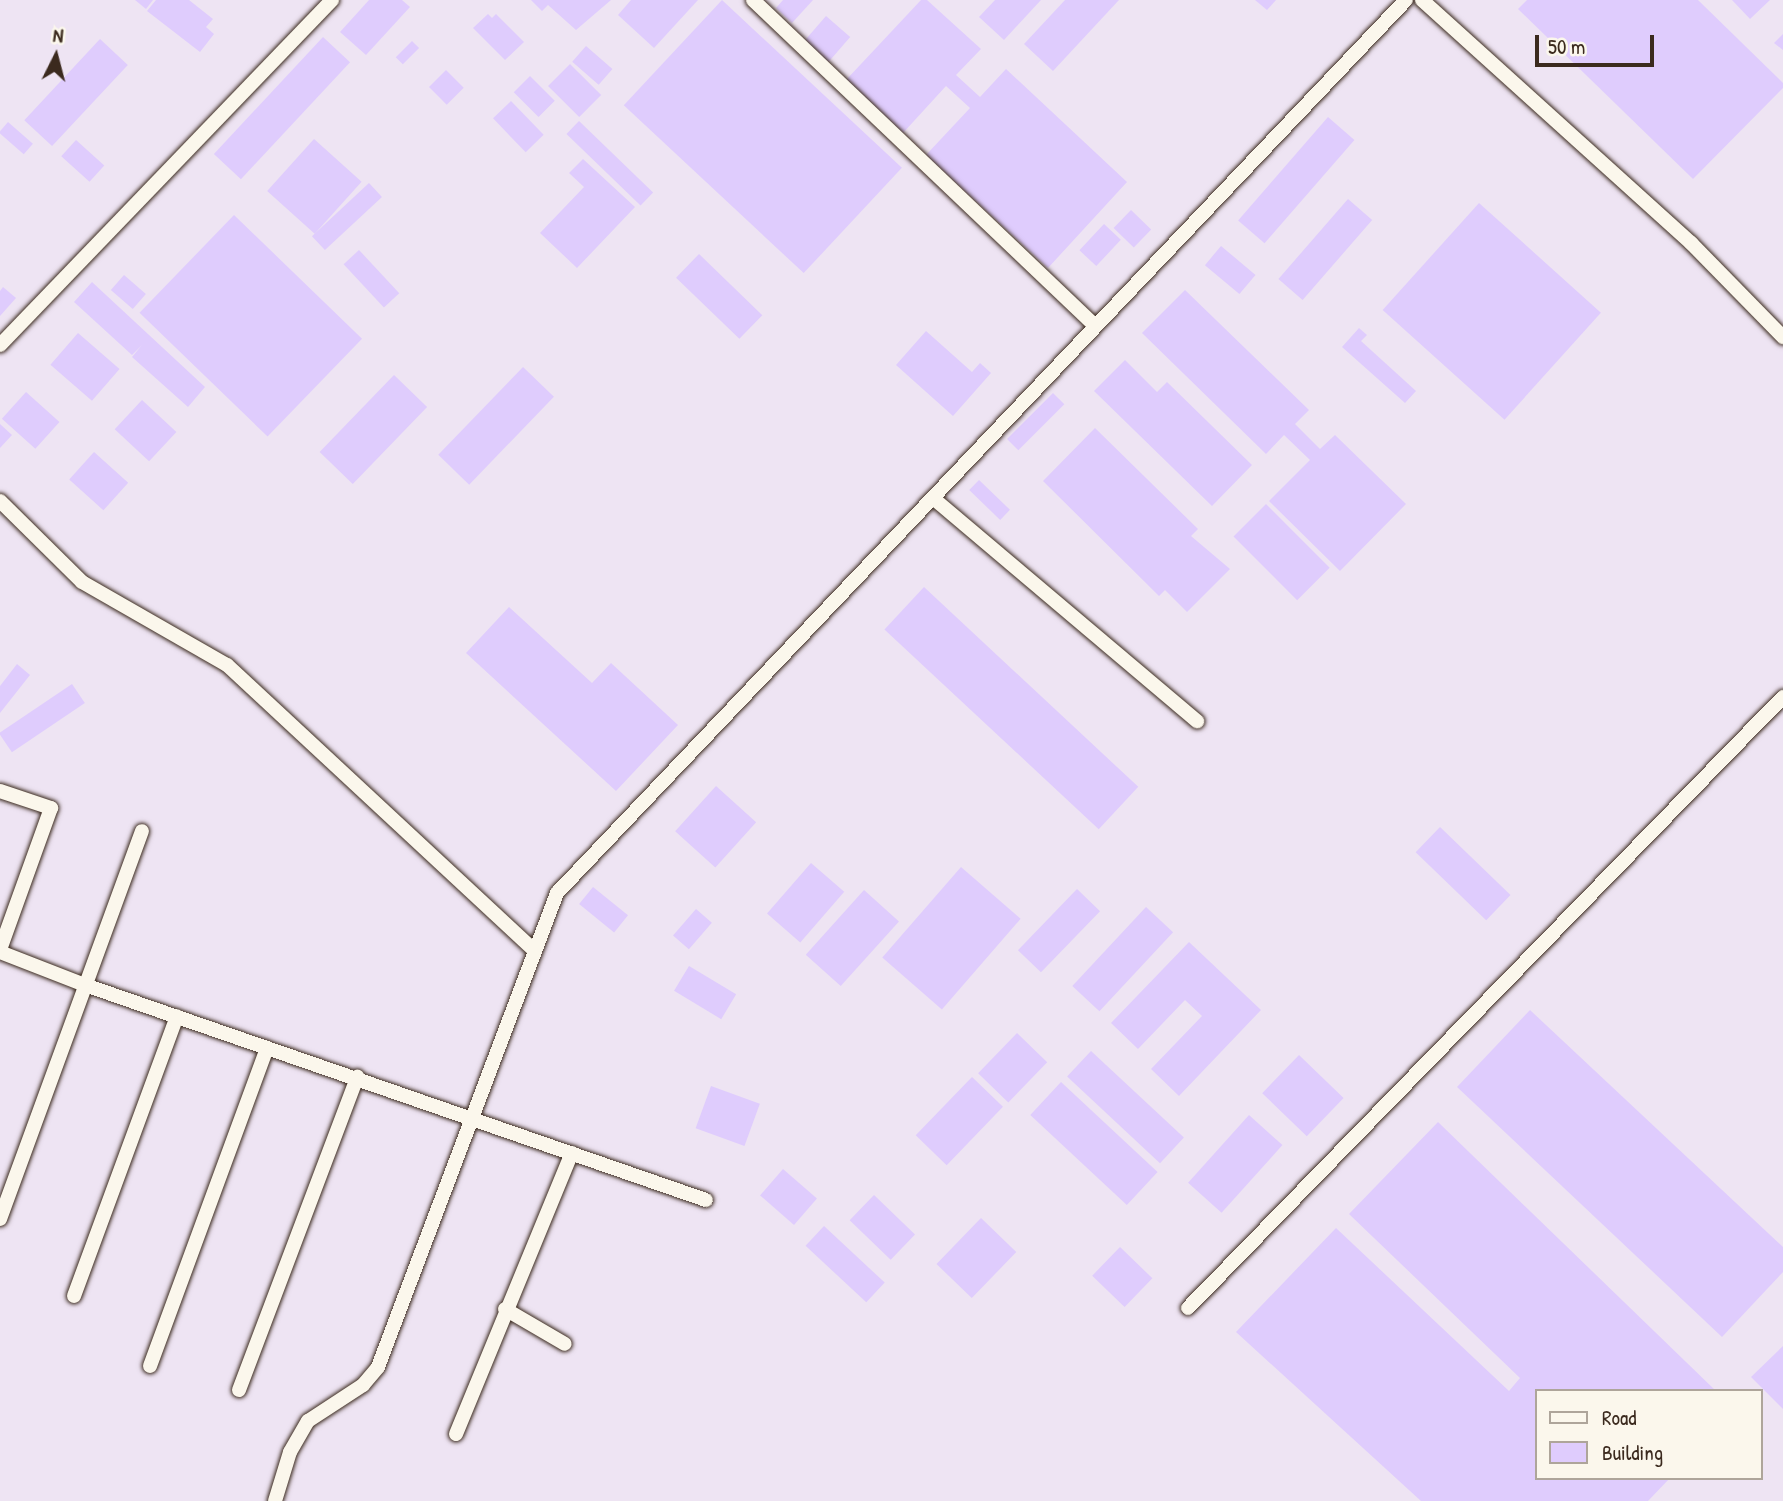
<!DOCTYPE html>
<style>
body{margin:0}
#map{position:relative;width:1783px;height:1501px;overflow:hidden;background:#f5eeef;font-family:"Patrick Hand",sans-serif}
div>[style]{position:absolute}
.built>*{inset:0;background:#eee4f3}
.building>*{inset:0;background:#dfccfd;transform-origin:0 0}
.roads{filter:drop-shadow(0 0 2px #3b2a1e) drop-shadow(0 0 2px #3b2a1e)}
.street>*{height:14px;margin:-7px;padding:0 7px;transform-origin:7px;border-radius:7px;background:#fbf7ec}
span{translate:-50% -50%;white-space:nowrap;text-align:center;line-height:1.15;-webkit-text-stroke:6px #fbf7ec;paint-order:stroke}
.legend{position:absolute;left:1535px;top:1389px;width:228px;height:91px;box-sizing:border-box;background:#fbf7ec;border:2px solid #aea59a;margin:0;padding:9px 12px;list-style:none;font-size:21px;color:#3b2a1e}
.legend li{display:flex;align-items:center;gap:14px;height:35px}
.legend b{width:35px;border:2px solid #aea59a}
.north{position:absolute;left:21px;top:21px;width:70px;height:70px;-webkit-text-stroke:5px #fbf7ec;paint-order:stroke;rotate:6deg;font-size:19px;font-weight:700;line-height:28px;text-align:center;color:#3b2a1e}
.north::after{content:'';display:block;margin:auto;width:24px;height:32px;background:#3b2a1e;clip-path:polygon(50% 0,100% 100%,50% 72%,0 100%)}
.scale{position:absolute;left:1535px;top:35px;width:119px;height:32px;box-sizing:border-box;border:4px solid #3b2a1e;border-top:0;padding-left:9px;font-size:21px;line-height:24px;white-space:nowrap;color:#3b2a1e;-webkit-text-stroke:5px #fbf7ec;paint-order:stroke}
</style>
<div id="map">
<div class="built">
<div style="clip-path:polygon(evenodd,0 0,1783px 0,1783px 1501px,0 1501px,0 0,1536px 1391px,1760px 1391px,1760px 1478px,1536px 1478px,1536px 1391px)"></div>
</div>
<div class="building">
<div style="clip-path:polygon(135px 0,153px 0,146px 9px)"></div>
<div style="clip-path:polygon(156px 0,189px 0,213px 19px,206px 27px,214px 34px,200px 52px,147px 11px)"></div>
<div style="clip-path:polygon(369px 0,402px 0,410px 7px,366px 55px,340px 32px)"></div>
<div style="clip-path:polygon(531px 0,611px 0,576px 30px,548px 5px,542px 11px)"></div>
<div style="clip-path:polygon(631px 0,698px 0,654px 48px,618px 15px)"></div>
<div style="left:722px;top:0;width:246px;height:144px;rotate:43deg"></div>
<div style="clip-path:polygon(783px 0,813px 0,792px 23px,776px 8px)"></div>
<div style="clip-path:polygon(921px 0,927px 0,981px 49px,956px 75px,980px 97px,1006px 69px,1127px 182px,1048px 268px,926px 155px,970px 108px,946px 86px,903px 133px,846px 80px)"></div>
<div style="clip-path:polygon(995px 0,1041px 0,1004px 40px,979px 17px)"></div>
<div style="clip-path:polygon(1065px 0,1119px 0,1053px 71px,1024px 44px)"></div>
<div style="clip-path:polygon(1255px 0,1276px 0,1267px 10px)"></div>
<div style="clip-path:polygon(1527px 0,1698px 0,1783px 83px,1783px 88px,1693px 179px,1518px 9px)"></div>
<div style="clip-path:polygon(1732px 0,1770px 0,1750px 19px)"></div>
<div style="clip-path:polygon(488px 14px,492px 18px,496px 14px,524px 42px,505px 60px,473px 28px)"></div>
<div style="left:826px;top:16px;width:32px;height:34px;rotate:41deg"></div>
<div style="clip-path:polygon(1783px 34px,1783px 50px,1774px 43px)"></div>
<div style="left:323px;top:37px;width:37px;height:160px;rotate:43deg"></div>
<div style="left:100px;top:39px;width:38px;height:111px;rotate:43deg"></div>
<div style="left:412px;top:41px;width:10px;height:23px;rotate:45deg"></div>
<div style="left:586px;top:46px;width:35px;height:21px;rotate:41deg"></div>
<div style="left:570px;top:64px;width:44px;height:31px;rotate:45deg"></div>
<div style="left:446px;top:70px;width:25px;height:24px;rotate:45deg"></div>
<div style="left:530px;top:76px;width:35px;height:23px;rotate:45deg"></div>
<div style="left:511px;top:101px;width:47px;height:25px;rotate:46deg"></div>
<div style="left:1328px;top:117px;width:35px;height:137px;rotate:41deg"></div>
<div style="left:579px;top:121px;width:103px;height:18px;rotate:44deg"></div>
<div style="left:8px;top:122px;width:33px;height:14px;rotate:41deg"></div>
<div style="left:314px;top:139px;width:64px;height:70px;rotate:42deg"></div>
<div style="left:76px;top:140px;width:38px;height:22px;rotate:42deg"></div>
<div style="clip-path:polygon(583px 159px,635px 207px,577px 268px,540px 233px,584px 187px,569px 173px)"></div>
<div style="left:369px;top:183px;width:19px;height:78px;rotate:47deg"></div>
<div style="left:1348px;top:199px;width:32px;height:106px;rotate:41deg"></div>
<div style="left:1479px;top:203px;width:164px;height:144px;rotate:42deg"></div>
<div style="left:1131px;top:210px;width:28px;height:25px;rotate:44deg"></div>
<div style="left:234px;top:215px;width:178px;height:136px;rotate:44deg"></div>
<div style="left:1104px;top:224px;width:23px;height:36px;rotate:43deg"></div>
<div style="left:1221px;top:246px;width:45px;height:25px;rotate:40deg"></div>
<div style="left:359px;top:250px;width:59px;height:21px;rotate:47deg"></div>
<div style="left:699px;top:254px;width:88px;height:33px;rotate:44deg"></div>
<div style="left:124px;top:275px;width:29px;height:20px;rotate:41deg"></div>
<div style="clip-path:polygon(92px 282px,205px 387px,188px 407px,132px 357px,142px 345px,132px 355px,74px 302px)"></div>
<div style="clip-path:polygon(3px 287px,16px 298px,0 316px,0 291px)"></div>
<div style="clip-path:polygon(1185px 290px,1309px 410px,1295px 424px,1320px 449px,1335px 435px,1406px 504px,1340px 571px,1269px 501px,1310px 460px,1284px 435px,1266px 454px,1142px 333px)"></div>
<div style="clip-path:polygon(1359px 328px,1367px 335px,1361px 341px,1416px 391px,1405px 403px,1342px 347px)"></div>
<div style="clip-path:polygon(926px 331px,972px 372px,980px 363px,991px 373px,953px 416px,896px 365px)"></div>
<div style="left:78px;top:333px;width:55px;height:42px;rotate:41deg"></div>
<div style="clip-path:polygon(1125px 360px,1157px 392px,1167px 382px,1252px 465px,1212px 506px,1094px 391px)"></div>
<div style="left:523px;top:367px;width:43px;height:122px;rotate:44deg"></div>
<div style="left:394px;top:375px;width:46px;height:107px;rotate:44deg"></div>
<div style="left:26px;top:392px;width:45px;height:36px;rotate:42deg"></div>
<div style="left:1053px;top:393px;width:16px;height:65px;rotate:45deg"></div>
<div style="left:142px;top:400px;width:47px;height:40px;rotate:43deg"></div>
<div style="clip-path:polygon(0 424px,12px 435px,0 448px)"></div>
<div style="clip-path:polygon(1095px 428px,1198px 529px,1191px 536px,1230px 569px,1187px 612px,1165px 590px,1159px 596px,1043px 481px)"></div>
<div style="left:94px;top:452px;width:46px;height:37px;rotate:42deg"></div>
<div style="left:979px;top:480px;width:43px;height:14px;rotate:44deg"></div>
<div style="left:1266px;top:504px;width:90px;height:46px;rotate:45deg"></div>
<div style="left:924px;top:587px;width:293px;height:58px;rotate:43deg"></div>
<div style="clip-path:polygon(509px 607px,592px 683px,611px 663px,678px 725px,616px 791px,466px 653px)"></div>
<div style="clip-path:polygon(17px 664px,30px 675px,0 713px,0 686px)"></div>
<div style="left:72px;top:684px;width:23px;height:88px;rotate:56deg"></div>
<div style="left:716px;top:786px;width:54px;height:61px;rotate:42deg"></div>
<div style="left:1440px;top:827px;width:98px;height:35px;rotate:44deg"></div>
<div style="left:811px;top:863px;width:44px;height:67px;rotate:41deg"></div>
<div style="left:961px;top:867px;width:79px;height:120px;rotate:41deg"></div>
<div style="left:593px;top:887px;width:45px;height:22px;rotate:39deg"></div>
<div style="left:1077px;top:889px;width:32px;height:85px;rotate:44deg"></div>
<div style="left:864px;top:890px;width:47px;height:87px;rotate:42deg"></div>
<div style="left:1146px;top:907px;width:37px;height:108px;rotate:43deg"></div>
<div style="left:696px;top:909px;width:21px;height:35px;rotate:41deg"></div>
<div style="clip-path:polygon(1189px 942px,1261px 1010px,1179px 1096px,1151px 1069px,1202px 1016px,1185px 1000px,1138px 1049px,1111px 1023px)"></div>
<div style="left:689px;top:966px;width:55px;height:29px;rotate:31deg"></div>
<div style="clip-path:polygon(1530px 1010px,1783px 1247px,1783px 1272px,1722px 1337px,1457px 1087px)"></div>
<div style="left:1017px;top:1033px;width:42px;height:56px;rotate:44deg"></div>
<div style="left:1091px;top:1051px;width:127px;height:35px;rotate:43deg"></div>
<div style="left:1299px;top:1055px;width:62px;height:53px;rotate:44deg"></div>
<div style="left:972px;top:1077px;width:43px;height:81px;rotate:44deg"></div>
<div style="left:1061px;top:1082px;width:132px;height:45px;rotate:43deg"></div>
<div style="left:711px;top:1086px;width:52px;height:45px;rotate:20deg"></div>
<div style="left:1249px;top:1115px;width:45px;height:91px;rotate:42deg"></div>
<div style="clip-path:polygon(1438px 1122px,1716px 1391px,1536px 1391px,1536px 1478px,1670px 1478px,1648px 1501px,1421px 1501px,1236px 1332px,1336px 1228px,1509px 1391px,1520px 1378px,1349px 1214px)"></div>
<div style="left:783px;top:1169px;width:45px;height:35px;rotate:41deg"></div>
<div style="left:874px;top:1195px;width:57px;height:35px;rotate:44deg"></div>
<div style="left:981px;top:1218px;width:49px;height:64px;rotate:44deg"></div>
<div style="left:824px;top:1226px;width:83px;height:27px;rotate:43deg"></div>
<div style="left:1120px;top:1247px;width:45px;height:40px;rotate:44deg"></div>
<div style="clip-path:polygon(1783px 1346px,1783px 1409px,1751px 1377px)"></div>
</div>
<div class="roads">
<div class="street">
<div style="left:753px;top:0;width:472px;rotate:43.6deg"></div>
<div style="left:1422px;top:0;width:363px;rotate:42.1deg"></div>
<div style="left:1691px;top:243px;width:132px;rotate:45.6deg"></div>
<div style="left:0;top:345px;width:479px;rotate:-46.1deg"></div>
<div style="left:933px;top:498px;width:346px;rotate:40.2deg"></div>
<div style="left:0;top:501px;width:115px;rotate:44.6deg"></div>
<div style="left:82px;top:582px;width:167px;rotate:29.8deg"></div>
<div style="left:227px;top:665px;width:419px;rotate:42.9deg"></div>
<div style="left:0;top:791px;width:54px;rotate:18.4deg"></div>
<div style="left:51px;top:808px;width:151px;rotate:109.8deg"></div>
<div style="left:0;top:952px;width:91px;rotate:21.2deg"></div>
<div style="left:85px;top:985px;width:657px;rotate:19.1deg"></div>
<div style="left:0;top:1219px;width:413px;rotate:-69.9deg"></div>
<div style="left:74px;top:1296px;width:298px;rotate:-69.8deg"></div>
<div style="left:1188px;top:1308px;width:853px;rotate:-45.76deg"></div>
<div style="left:505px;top:1309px;width:69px;rotate:30.3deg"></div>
<div style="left:150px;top:1366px;width:339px;rotate:-69.8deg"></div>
<div style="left:239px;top:1390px;width:335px;rotate:-69.3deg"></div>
<div style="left:456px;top:1434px;width:304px;rotate:-67.6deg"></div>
<div style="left:275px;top:1501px;width:51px;rotate:-73deg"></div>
<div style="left:290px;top:1452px;width:36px;rotate:-60deg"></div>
<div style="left:308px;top:1421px;width:66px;rotate:-33.2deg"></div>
<div style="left:363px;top:1385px;width:23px;rotate:-50deg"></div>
<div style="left:378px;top:1367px;width:507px;rotate:-69.31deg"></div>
<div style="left:557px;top:893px;width:1232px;rotate:-46.45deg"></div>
</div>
</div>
<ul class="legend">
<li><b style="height:9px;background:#fbf7ec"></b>Road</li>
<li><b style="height:19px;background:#dfccfd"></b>Building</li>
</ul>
<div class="north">N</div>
<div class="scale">50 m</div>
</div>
